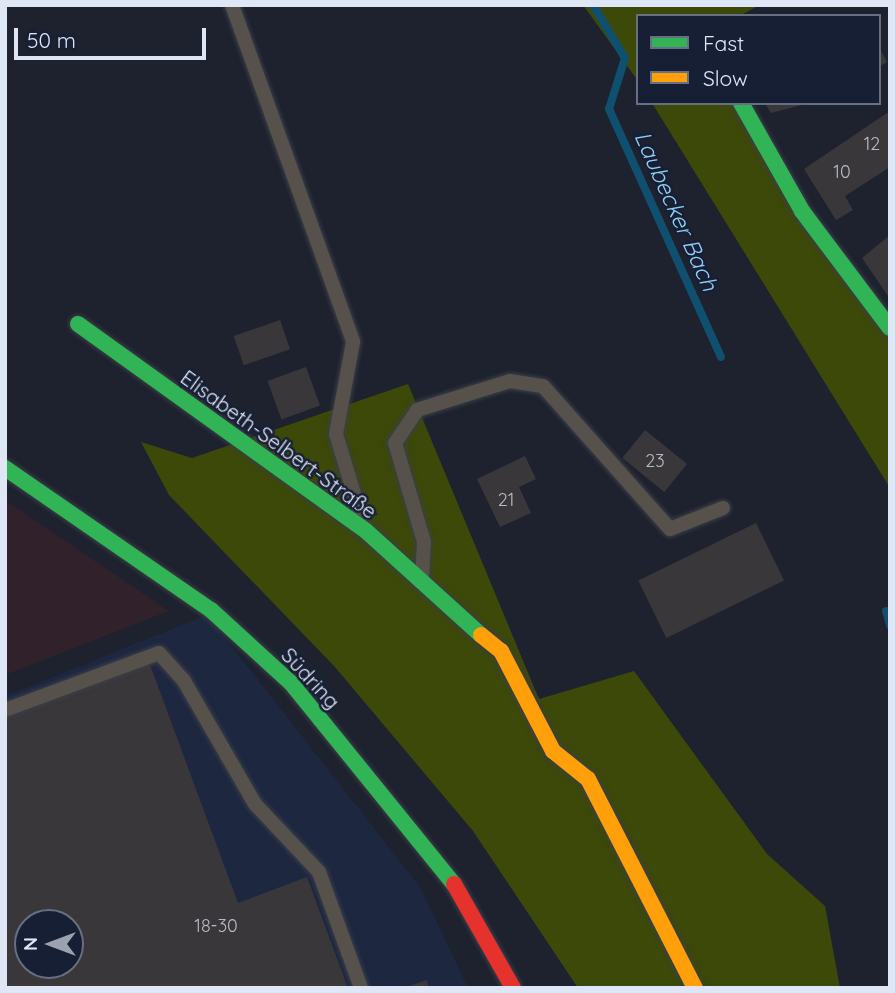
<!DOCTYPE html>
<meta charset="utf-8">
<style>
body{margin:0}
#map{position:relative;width:895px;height:993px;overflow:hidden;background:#1e222e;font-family:Quicksand,sans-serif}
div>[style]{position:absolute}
.commercial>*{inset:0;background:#30212a}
.built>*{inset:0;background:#1d2740}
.green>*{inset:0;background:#3d4909}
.stream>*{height:8px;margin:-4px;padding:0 4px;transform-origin:4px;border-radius:4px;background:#0f5071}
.building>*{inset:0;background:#3a373a;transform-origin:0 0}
.roads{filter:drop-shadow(0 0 2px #3b3e48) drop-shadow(0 0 2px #3b3e48)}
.lane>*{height:14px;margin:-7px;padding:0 7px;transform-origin:7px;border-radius:7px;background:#56524b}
.fast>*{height:16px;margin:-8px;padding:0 8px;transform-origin:8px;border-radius:8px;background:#30b455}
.slow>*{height:16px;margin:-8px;padding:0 8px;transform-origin:8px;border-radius:8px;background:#ff9f0a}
.jam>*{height:16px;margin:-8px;padding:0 8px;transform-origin:8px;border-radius:8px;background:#e5322d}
span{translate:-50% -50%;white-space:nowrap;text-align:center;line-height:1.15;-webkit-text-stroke:5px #171f35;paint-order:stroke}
.number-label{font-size:18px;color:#b6bac6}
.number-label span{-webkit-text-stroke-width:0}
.street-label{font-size:21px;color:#dfe6f5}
.water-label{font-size:23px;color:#90cdf3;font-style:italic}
.frame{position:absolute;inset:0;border:7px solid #dfe6f5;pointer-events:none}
.legend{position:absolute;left:636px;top:14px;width:245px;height:91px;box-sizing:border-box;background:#171f35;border:2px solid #676f82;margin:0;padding:9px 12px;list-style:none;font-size:21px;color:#dfe6f5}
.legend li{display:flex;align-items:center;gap:14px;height:35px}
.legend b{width:35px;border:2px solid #676f82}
.north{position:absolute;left:14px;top:909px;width:70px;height:70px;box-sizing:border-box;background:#171f35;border:2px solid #676f82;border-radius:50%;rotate:270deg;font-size:19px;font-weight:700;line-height:28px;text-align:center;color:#dfe6f5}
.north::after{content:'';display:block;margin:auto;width:24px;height:32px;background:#9ba1af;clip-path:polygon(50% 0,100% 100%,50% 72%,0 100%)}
.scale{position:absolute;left:14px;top:28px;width:192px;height:32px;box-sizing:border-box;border:4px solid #dfe6f5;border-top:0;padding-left:9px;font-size:21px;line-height:24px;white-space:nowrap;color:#dfe6f5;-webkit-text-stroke:5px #171f35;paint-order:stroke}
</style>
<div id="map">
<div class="commercial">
<div style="clip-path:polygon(5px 500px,169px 611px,5px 675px)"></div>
</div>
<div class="built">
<div style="clip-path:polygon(evenodd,207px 615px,420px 887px,468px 988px,5px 988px,5px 696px,207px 615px,28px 923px,70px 923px,70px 965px,28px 965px,28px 923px)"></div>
</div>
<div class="green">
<div style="clip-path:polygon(583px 5px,760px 5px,739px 16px,638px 16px,638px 81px)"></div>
<div style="clip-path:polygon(652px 103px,745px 103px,890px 335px,890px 488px)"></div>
<div style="clip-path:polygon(408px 384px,539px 699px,634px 671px,767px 854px,825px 906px,840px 988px,578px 988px,473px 831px,335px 667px,169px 495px,141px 442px,192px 458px)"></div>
</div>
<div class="stream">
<div style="left:593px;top:5px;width:62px;rotate:58.9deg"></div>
<div style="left:625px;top:58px;width:53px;rotate:107.4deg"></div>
<div style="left:609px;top:109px;width:272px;rotate:65.7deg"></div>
<div style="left:886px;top:611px;width:15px;rotate:74deg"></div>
</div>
<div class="building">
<div style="clip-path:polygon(879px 47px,887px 62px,879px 67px)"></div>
<div style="clip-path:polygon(765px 103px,810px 103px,771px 113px)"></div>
<div style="clip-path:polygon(890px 111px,890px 167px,845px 196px,853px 210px,836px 220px,804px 169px)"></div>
<div style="clip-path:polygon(890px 235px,890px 299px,862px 258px)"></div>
<div style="left:280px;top:320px;width:31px;height:49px;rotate:71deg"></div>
<div style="left:306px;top:367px;width:41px;height:41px;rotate:70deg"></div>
<div style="left:645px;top:430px;width:54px;height:36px;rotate:39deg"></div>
<div style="clip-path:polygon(525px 456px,536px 479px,519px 487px,531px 513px,500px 527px,477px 479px)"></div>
<div style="left:756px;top:523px;width:64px;height:131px;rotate:64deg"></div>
<div style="clip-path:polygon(evenodd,149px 662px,238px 903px,307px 877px,348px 988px,5px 988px,5px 716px,149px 662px,28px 923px,70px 923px,70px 965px,28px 965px,28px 923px)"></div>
<div style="clip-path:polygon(427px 980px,429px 988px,406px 988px,406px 987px)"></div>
</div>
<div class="roads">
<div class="lane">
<div style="left:232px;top:5px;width:358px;rotate:70.2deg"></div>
<div style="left:353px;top:342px;width:94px;rotate:100.5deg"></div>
<div style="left:336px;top:434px;width:87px;rotate:73.2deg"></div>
<div style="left:422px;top:579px;width:37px;rotate:-87deg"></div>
<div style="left:424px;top:542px;width:103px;rotate:-106.3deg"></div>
<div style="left:395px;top:443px;width:40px;rotate:-56deg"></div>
<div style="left:417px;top:410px;width:97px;rotate:-17.3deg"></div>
<div style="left:510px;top:381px;width:33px;rotate:9deg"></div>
<div style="left:543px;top:386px;width:191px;rotate:48.4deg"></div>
<div style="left:670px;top:529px;width:57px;rotate:-21.6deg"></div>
<div style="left:5px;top:710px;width:164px;rotate:-20.3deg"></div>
<div style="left:159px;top:653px;width:38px;rotate:48deg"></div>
<div style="left:184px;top:681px;width:142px;rotate:60deg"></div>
<div style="left:255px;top:804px;width:93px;rotate:46.7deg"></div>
<div style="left:319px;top:872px;width:123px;rotate:70.1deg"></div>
</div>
<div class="fast">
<div style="left:741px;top:103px;width:124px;rotate:60.5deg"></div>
<div style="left:802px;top:211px;width:146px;rotate:53.1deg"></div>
<div style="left:78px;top:324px;width:353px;rotate:35.7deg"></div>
<div style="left:365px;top:530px;width:156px;rotate:42.2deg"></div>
<div style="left:5px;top:468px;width:250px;rotate:34.6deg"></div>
<div style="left:211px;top:610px;width:108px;rotate:42.4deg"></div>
<div style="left:291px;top:683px;width:259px;rotate:51deg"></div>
</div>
<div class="slow">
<div style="left:481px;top:635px;width:26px;rotate:39deg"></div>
<div style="left:501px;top:651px;width:113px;rotate:62.5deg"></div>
<div style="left:553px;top:751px;width:45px;rotate:38.7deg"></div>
<div style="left:588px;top:779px;width:235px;rotate:62.9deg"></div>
</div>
<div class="jam">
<div style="left:454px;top:884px;width:120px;rotate:60.4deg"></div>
</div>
</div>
<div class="number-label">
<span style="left:872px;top:144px">12</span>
<span style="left:842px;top:172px">10</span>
<span style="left:655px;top:461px">23</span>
<span style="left:506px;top:500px">21</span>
<span style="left:216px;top:926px">18-30</span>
</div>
<div class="street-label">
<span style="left:279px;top:444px;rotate:36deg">Elisabeth-Selbert-Straße</span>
<span style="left:311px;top:678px;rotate:47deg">Südring</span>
</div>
<div class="water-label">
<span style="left:676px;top:211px;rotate:66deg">Laubecker Bach</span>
</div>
<div class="frame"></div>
<ul class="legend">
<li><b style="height:9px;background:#30b455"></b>Fast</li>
<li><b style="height:9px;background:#ff9f0a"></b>Slow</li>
</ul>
<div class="north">N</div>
<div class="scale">50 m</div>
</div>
